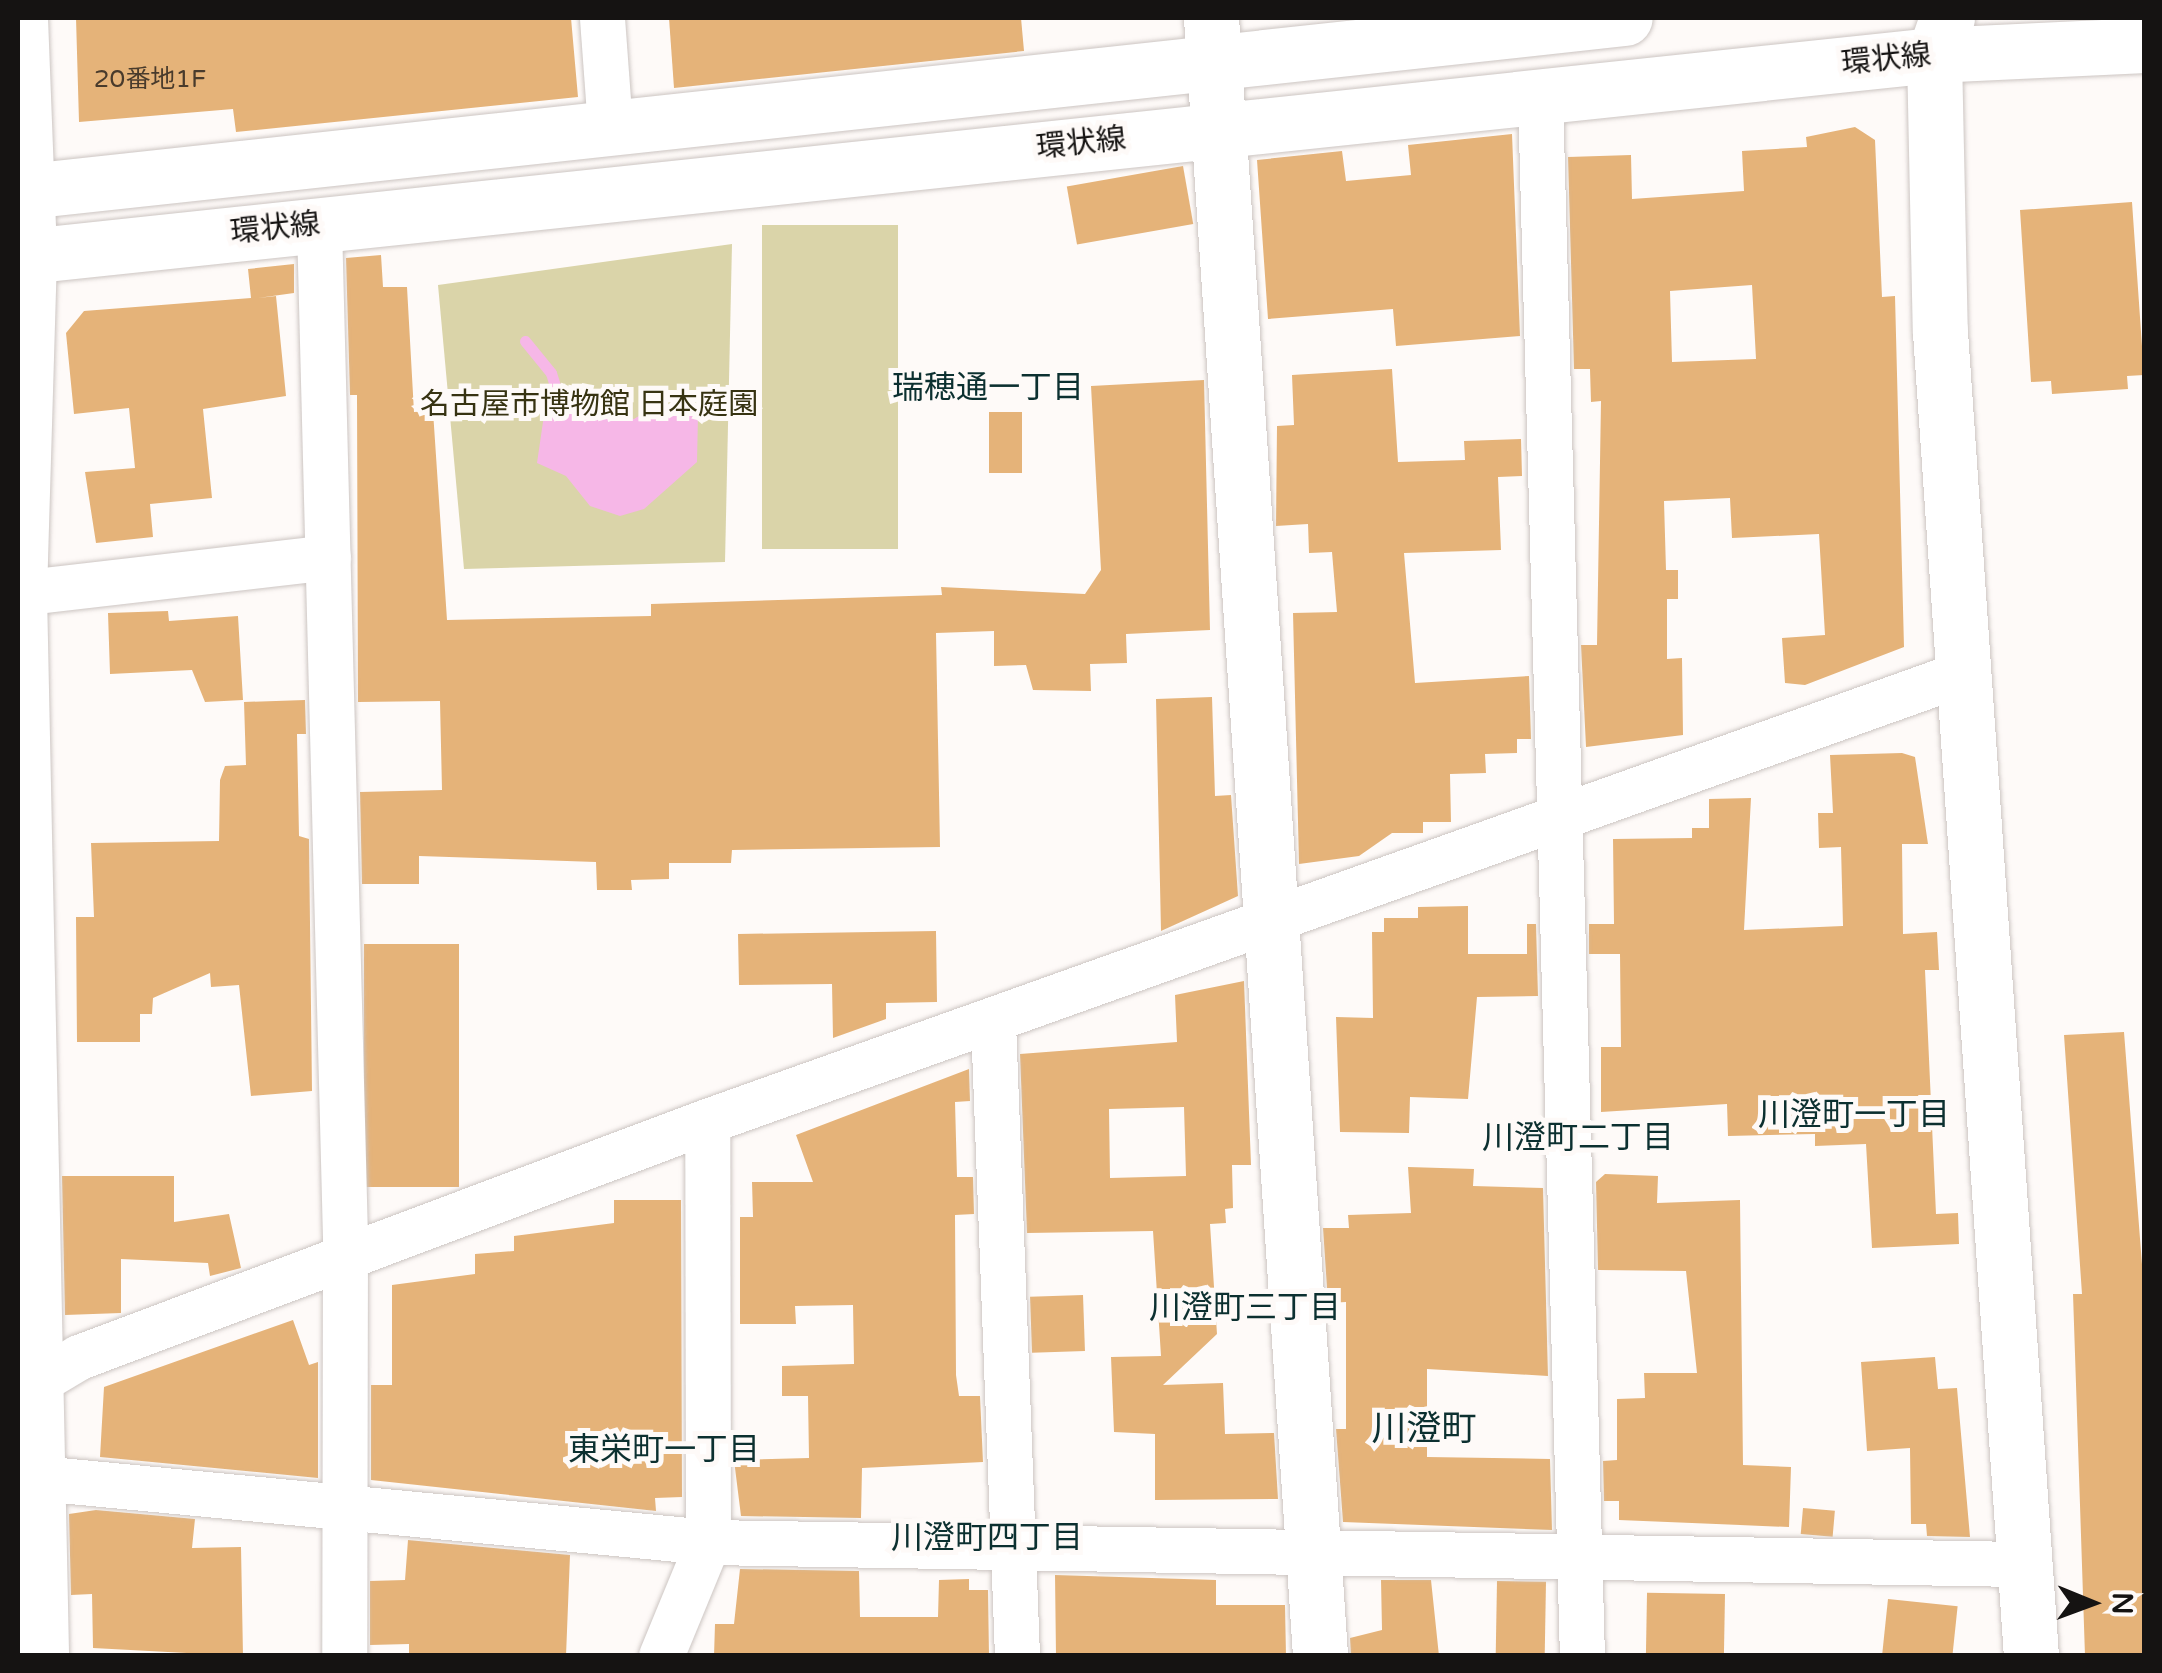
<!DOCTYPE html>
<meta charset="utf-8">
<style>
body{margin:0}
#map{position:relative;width:2162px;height:1673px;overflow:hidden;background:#fefaf8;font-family:"Varela Round","Noto Sans JP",sans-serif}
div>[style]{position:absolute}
.green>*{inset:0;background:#dad4a9;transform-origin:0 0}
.water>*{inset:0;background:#f6b7e7}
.stream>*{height:11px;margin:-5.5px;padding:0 5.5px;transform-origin:5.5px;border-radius:5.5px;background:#f6b7e7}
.building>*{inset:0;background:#e5b379;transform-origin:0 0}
.roads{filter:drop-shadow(0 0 2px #ccc5c2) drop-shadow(0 0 2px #ccc5c2)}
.street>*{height:45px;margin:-22.5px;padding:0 22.5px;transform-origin:22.5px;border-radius:22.5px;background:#fff}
.secondary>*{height:55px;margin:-27.5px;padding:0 27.5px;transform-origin:27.5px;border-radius:27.5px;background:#fff}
.primary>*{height:55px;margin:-27.5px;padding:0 27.5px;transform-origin:27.5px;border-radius:27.5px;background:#fff}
span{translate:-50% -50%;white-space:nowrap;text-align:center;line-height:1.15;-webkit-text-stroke:10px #fefaf8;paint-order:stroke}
.number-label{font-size:25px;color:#493b2c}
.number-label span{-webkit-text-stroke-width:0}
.street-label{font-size:30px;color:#151312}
.park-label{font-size:30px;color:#373312}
.neighbourhood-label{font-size:32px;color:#0c3030}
.quarter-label{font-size:35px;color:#0c3030}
.frame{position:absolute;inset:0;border:20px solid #151312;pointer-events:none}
.north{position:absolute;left:2042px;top:1553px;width:100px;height:100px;-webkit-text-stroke:8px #fefaf8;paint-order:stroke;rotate:91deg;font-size:28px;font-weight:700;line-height:40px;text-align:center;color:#151312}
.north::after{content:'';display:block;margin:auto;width:35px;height:45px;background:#151312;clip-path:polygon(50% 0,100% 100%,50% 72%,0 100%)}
</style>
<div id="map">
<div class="green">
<div style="left:898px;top:225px;width:324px;height:136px;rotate:90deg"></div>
<div style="clip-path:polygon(732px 244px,725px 562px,464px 569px,438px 285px)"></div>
</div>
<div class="water">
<div style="clip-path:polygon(587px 407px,634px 419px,653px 407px,698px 416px,697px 462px,644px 509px,620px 516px,590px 506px,566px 476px,537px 463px,544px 415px)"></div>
</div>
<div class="stream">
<div style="left:525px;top:341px;width:41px;rotate:50.9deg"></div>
<div style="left:551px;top:373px;width:53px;rotate:72.6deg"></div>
</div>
<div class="building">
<div style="clip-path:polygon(76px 18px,571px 18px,578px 97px,236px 132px,233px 109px,79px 122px)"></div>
<div style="clip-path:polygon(669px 18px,1021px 18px,1024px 51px,674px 88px)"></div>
<div style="clip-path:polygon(evenodd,1855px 127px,1875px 140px,1882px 297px,1895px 296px,1904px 647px,1805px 685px,1785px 683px,1782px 638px,1825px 635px,1819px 534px,1732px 538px,1730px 498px,1664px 501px,1666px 570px,1678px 570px,1678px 599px,1667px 599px,1667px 659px,1682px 658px,1683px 735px,1586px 747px,1581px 645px,1597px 645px,1601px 401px,1591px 402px,1590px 369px,1574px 369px,1568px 157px,1631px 155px,1632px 199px,1744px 191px,1742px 151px,1807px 147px,1806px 137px,1855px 127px,1752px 285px,1756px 359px,1672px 362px,1670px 291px,1752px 285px)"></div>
<div style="clip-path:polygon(1512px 134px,1520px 336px,1396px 346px,1393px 309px,1268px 319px,1257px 160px,1342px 151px,1346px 181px,1411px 175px,1408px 145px)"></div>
<div style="left:1183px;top:166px;width:59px;height:118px;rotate:80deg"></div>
<div style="clip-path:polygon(2132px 202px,2144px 375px,2127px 376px,2128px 389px,2052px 394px,2051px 381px,2031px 382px,2020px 210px)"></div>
<div style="clip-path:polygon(381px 255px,383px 287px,407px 287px,414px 412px,433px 411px,447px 620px,651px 616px,651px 604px,942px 595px,941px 587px,1085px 594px,1101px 570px,1091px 386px,1204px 380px,1210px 630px,1126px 634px,1127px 663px,1090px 664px,1091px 691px,1033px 690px,1026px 665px,994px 666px,994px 631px,936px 633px,940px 847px,732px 850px,731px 863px,669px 863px,669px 879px,631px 880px,632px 890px,597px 890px,596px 862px,419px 856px,419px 884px,362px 884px,360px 792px,442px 790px,440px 701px,358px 702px,357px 395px,350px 395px,346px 258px)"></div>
<div style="clip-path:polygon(294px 264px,294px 293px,258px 298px,276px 296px,286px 396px,203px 409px,212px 498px,150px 504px,153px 537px,96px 543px,85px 472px,135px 468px,129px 408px,74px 414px,66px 333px,84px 311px,251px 298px,248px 269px)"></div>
<div style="clip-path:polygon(1392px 369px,1398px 462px,1465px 460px,1464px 441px,1521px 439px,1522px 476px,1498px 477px,1501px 550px,1404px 553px,1415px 683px,1529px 676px,1531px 739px,1517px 739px,1517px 753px,1485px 754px,1486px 773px,1450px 774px,1451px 822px,1423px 822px,1423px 833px,1392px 833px,1359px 856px,1299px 864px,1293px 613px,1337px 612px,1332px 552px,1309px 553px,1308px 524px,1276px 526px,1277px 426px,1294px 425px,1292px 375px)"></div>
<div style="left:989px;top:412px;width:33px;height:61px"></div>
<div style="clip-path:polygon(168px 611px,169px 621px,238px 616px,243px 700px,205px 702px,192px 670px,110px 674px,108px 613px)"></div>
<div style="clip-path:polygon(1212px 697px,1215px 796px,1231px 795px,1238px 896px,1161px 931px,1156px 699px)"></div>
<div style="clip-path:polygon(305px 700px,306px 734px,297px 734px,299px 836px,309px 839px,312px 1091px,251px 1096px,239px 985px,211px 987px,210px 973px,153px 998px,152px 1014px,140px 1014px,140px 1042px,77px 1042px,76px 917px,94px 917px,91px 843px,219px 841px,220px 780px,225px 766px,246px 765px,244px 702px)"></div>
<div style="clip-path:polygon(1902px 753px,1915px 757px,1928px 844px,1902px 844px,1903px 934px,1937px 932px,1939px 970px,1925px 970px,1936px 1214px,1958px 1213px,1959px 1244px,1872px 1248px,1866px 1144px,1815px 1146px,1815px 1134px,1728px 1136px,1727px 1104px,1601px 1112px,1601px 1047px,1621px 1047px,1620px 954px,1589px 954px,1589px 924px,1614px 924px,1613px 839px,1692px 838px,1692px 828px,1709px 828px,1709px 799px,1751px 798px,1744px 930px,1843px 926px,1841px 847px,1819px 848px,1818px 813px,1833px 813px,1830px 755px)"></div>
<div style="clip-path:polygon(1468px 906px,1468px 954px,1527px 954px,1527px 924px,1536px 924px,1538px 996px,1477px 997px,1468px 1099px,1410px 1097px,1409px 1133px,1340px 1132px,1336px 1017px,1373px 1018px,1372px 932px,1384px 932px,1384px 918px,1418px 918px,1418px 907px)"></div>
<div style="clip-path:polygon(936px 931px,937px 1002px,886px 1003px,886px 1019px,833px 1038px,832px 984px,739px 985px,738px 934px)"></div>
<div style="left:364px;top:944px;width:95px;height:243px"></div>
<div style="clip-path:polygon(evenodd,1244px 981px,1251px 1165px,1232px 1165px,1233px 1208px,1225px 1209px,1226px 1223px,1210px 1224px,1217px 1334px,1163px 1385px,1223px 1383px,1225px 1434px,1274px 1433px,1278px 1499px,1155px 1500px,1155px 1434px,1114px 1432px,1111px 1357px,1161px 1356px,1153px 1231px,1027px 1233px,1020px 1054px,1177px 1042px,1175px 995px,1244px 981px,1184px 1107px,1186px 1176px,1110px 1178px,1109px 1109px,1184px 1107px)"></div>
<div style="clip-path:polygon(2124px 1032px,2144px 1290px,2144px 1656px,2085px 1656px,2073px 1294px,2082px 1294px,2064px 1035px)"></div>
<div style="clip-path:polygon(969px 1069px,970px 1101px,955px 1102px,957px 1177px,973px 1177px,974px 1214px,955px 1215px,956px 1375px,959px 1396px,980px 1396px,983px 1462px,862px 1468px,861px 1518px,741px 1516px,734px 1460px,809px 1458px,808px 1396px,782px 1396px,782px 1366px,854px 1364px,853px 1305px,795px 1306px,796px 1324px,740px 1324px,740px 1217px,753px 1217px,752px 1182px,813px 1182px,796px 1135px)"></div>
<div style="clip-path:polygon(1408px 1167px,1474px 1169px,1473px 1186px,1543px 1188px,1548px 1376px,1427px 1369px,1427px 1457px,1550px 1459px,1552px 1530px,1343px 1522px,1336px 1429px,1346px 1429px,1346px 1302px,1328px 1303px,1323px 1228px,1349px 1228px,1348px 1215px,1411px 1213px)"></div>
<div style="clip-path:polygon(1605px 1174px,1658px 1176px,1657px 1203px,1740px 1200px,1743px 1465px,1791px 1467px,1789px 1527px,1619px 1520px,1619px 1501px,1604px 1501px,1603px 1461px,1617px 1460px,1617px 1399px,1645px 1398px,1644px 1373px,1697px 1373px,1686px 1271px,1598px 1270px,1596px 1182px)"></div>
<div style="clip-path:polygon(62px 1176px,174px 1176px,174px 1222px,229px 1214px,241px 1268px,210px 1276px,208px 1263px,121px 1259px,121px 1313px,65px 1315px)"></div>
<div style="clip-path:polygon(614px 1200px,681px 1200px,682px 1497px,655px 1498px,656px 1511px,371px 1480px,371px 1385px,392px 1385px,392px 1285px,475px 1274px,475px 1254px,514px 1251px,514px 1236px,614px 1223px)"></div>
<div style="left:1083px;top:1295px;width:56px;height:53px;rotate:88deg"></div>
<div style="clip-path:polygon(293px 1320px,309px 1365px,318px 1362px,318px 1478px,100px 1457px,104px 1387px)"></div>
<div style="clip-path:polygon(1935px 1357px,1938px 1389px,1957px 1388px,1970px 1537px,1927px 1536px,1926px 1524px,1911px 1524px,1910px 1448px,1867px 1451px,1861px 1362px)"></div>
<div style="left:1803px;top:1508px;width:32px;height:26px;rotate:5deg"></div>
<div style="clip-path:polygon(96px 1510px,195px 1519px,192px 1548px,241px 1547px,243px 1656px,93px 1648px,92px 1594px,71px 1595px,69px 1514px)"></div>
<div style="clip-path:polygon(408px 1540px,570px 1555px,566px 1656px,409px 1656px,409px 1644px,370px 1645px,370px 1581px,405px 1580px)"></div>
<div style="clip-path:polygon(740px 1569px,859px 1571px,860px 1617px,938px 1617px,939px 1580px,969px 1579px,969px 1590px,988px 1590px,989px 1656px,714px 1656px,715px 1624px,734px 1624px)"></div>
<div style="clip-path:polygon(1055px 1575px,1216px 1580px,1216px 1605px,1285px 1605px,1286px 1656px,1056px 1656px)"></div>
<div style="clip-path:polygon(1381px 1580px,1431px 1580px,1439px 1656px,1351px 1656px,1350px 1638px,1382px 1630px)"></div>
<div style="left:1497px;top:1581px;width:49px;height:75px;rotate:1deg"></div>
<div style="left:1725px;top:1594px;width:62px;height:78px;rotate:91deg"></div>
<div style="left:1888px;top:1599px;width:70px;height:57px;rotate:6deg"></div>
</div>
<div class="roads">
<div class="street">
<div style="left:602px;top:18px;width:110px;rotate:85.8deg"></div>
<div style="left:1540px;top:96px;width:1561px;rotate:88.46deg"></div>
<div style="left:319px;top:225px;width:1010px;rotate:88.53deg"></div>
<div style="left:345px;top:1235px;width:421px;rotate:90.1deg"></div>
<div style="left:18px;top:593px;width:312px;rotate:-6.6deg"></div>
<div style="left:993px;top:1022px;width:634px;rotate:87.83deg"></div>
<div style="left:37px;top:1382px;width:49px;rotate:-30.8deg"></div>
<div style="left:79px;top:1357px;width:671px;rotate:-20.6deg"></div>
<div style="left:707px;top:1121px;width:1334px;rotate:-19.63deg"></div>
<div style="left:39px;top:1478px;width:672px;rotate:5.46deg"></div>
<div style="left:708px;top:1542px;width:1316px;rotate:0.96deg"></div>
<div style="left:661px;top:1656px;width:123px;rotate:-67.6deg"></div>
<div style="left:708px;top:1542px;width:421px;rotate:-90.1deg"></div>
</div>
<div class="secondary">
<div style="left:20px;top:18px;width:238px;rotate:87.8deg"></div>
<div style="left:29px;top:256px;width:337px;rotate:91.7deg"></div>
<div style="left:19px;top:593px;width:1063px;rotate:88.81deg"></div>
<div style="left:1211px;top:18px;width:1642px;rotate:86.19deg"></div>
<div style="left:1947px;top:18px;width:39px;rotate:109deg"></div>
<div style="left:1934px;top:55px;width:277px;rotate:88.8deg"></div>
<div style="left:1940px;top:332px;width:1327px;rotate:86.07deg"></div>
</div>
<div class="primary">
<div style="left:18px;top:192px;width:1616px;rotate:-6.18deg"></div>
<div style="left:18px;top:257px;width:1927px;rotate:-6.02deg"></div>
<div style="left:1934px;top:55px;width:210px;rotate:-2.7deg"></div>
</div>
</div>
<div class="number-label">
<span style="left:150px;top:79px">20番地1F</span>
</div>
<div class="street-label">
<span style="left:1886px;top:60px;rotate:-6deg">環状線</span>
<span style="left:1081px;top:144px;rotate:-6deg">環状線</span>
<span style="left:275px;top:229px;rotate:-6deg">環状線</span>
</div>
<div class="park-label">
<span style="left:589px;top:405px">名古屋市博物館 日本庭園</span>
</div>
<div class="neighbourhood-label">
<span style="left:988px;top:388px">瑞穂通一丁目</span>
<span style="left:1854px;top:1115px">川澄町一丁目</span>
<span style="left:1578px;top:1138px">川澄町二丁目</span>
<span style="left:1245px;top:1308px">川澄町三丁目</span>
<span style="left:664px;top:1450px">東栄町一丁目</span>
<span style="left:987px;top:1538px">川澄町四丁目</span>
</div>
<div class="quarter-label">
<span style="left:1424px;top:1429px">川澄町</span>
</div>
<div class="frame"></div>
<div class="north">N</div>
</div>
